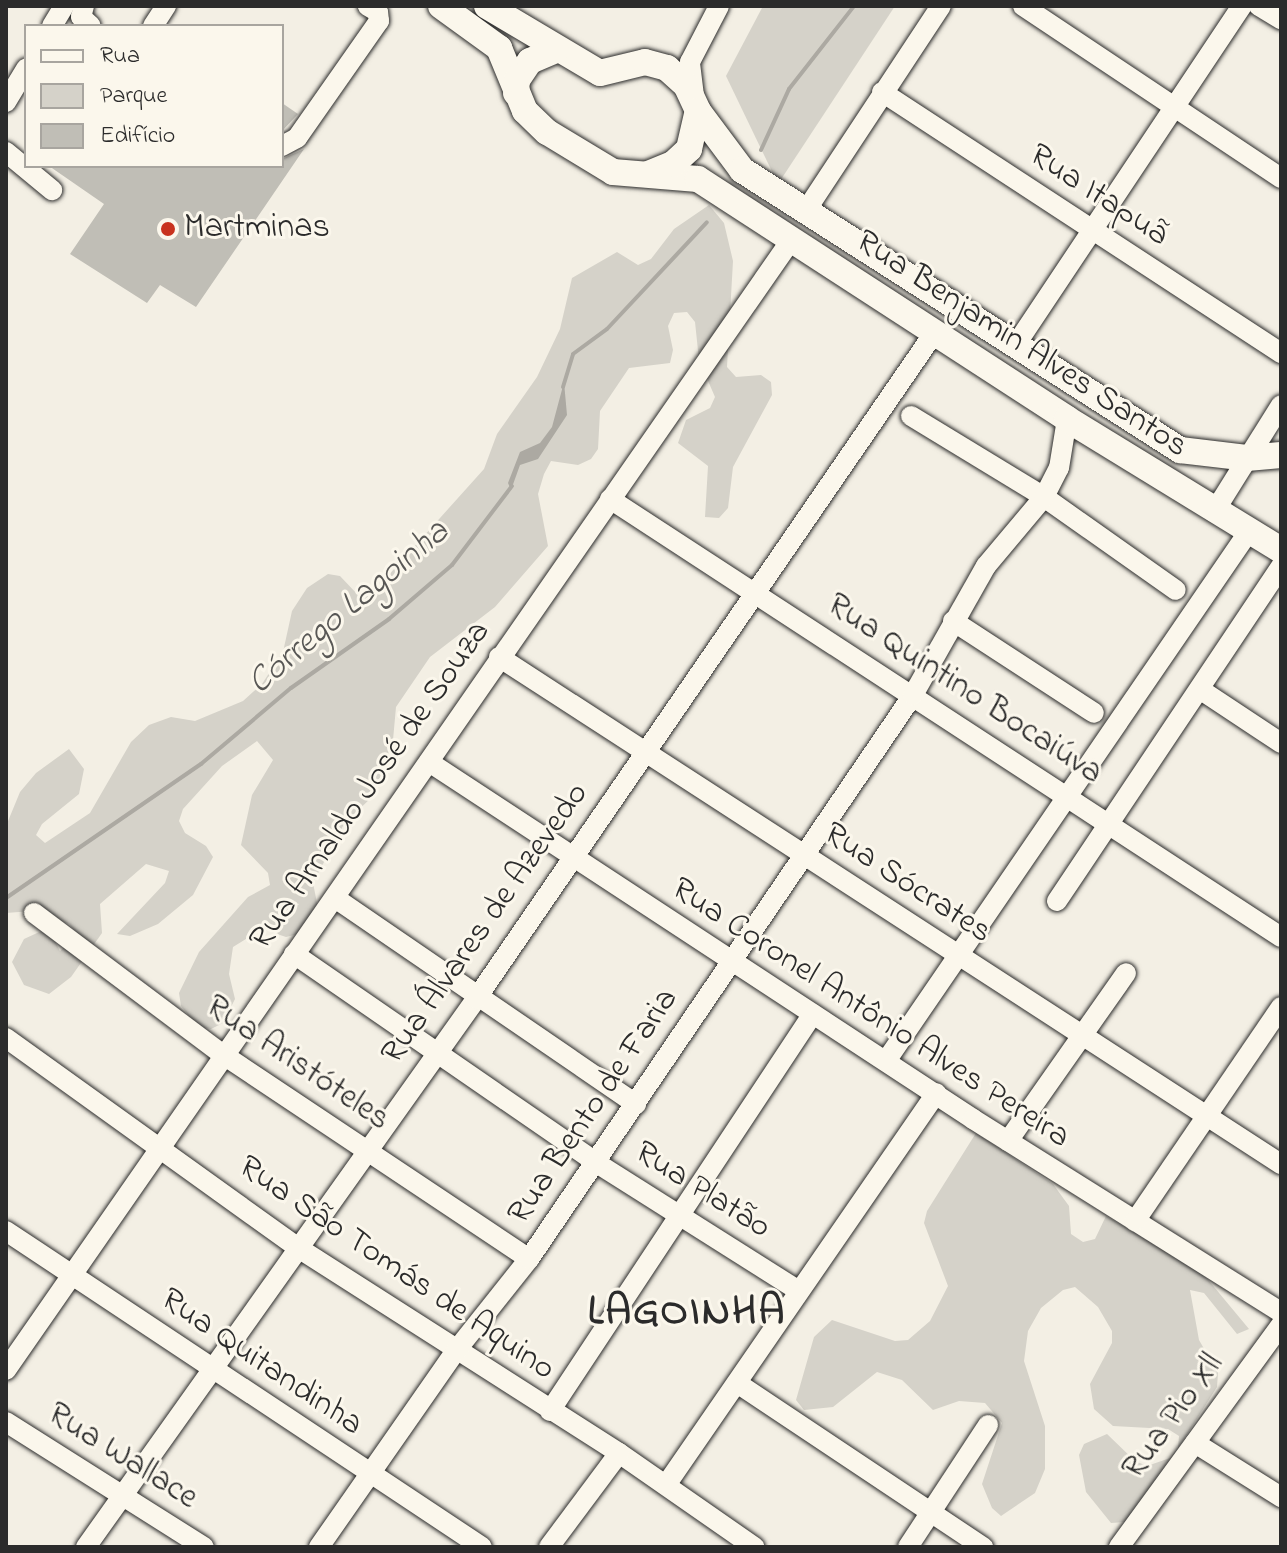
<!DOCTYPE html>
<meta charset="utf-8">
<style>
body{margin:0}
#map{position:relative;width:1287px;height:1553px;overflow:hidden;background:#f3efe4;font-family:"Indie Flower",sans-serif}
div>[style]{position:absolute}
.green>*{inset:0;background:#d5d2c9}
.water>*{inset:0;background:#aca9a2}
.stream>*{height:4px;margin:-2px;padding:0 2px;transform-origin:2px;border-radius:2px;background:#aca9a2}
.building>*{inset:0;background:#c0beb6}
.roads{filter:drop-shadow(0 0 2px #2b2b2b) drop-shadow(0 0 2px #2b2b2b)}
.minor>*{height:20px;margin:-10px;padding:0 10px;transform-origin:10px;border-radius:10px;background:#fbf7ec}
.major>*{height:26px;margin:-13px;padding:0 13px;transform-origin:13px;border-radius:13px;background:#fbf7ec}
.dots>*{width:22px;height:22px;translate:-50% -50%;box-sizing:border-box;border:4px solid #fbf7ec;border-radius:50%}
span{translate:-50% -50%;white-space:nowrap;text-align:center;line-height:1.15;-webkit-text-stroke:6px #fbf7ec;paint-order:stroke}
.street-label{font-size:34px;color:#2b2b2b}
.poi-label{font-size:34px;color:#2b2b2b}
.left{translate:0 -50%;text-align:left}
.water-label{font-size:36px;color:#585755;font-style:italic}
.district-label{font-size:42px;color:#2b2b2b;font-weight:700;letter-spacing:2px}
.frame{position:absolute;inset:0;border:8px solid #2b2b2b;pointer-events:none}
.legend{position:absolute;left:24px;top:24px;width:260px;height:144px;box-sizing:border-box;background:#fbf7ec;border:2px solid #a8a59f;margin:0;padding:10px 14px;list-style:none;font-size:24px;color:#2b2b2b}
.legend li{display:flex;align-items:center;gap:16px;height:40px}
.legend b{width:40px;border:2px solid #a8a59f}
</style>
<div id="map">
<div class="green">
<div style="clip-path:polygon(763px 6px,895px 6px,778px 184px,726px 76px)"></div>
<div style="clip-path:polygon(709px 205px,724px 223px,733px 261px,727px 367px,736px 377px,761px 375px,771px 382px,772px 395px,733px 467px,728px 508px,719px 518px,705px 517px,708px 466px,678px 443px,686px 420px,710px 408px,715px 397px,699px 360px,695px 322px,687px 312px,674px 313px,668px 326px,673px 350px,670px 363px,629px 368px,600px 411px,598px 449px,591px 459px,578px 465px,551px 461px,544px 474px,538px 494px,548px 546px,495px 607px,430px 657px,396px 707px,393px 740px,374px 795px,344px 824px,313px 883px,318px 908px,298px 934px,286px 937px,262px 929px,233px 947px,229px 974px,235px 999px,223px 1023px,211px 1029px,198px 1027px,181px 1006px,179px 993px,199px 952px,248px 897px,270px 885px,268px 873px,241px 845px,252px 795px,273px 760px,257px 741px,222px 766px,183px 809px,179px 821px,185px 833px,206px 846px,213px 857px,193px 895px,158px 924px,130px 936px,117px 934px,165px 883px,169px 871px,146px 864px,100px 904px,102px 933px,71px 977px,49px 994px,24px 985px,12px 962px,24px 939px,48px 928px,60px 951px,78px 934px,69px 924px,32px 911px,6px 913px,6px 826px,20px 792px,36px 773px,69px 749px,84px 769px,79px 794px,42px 824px,36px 835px,45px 843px,90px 813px,131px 742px,149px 725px,171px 717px,195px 721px,243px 701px,262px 684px,283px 652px,292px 611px,307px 588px,328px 574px,340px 576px,358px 595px,370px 596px,484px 469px,497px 434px,537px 377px,560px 329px,572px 278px,617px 252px,638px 265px,651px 259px,674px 229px)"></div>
<div style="clip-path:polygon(976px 1133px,1053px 1184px,1069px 1206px,1071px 1234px,1083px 1242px,1095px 1239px,1106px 1216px,1200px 1270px,1249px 1329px,1237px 1334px,1204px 1293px,1190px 1290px,1199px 1340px,1218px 1373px,1217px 1387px,1136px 1515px,1125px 1522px,1111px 1523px,1086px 1492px,1079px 1455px,1084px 1444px,1107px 1434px,1135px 1461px,1147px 1466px,1170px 1458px,1178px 1448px,1179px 1436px,1168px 1429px,1113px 1426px,1094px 1409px,1090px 1384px,1112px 1343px,1112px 1331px,1098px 1307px,1075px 1287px,1063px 1290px,1041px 1308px,1028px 1331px,1024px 1361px,1045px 1426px,1045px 1469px,1035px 1493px,1001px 1516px,992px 1508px,982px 1484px,1002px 1423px,985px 1403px,959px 1401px,933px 1410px,902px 1380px,877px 1372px,833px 1407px,804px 1410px,796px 1400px,814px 1337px,832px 1320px,895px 1341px,908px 1340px,930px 1321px,948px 1286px,924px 1223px,927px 1211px)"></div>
</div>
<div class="water">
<div style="clip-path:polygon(564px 382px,567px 415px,538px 459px,520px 465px,511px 490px,508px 483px,520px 452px,540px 443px,552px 427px)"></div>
</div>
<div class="stream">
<div style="left:761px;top:150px;width:67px;rotate:-65.3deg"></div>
<div style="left:789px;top:89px;width:105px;rotate:-51.9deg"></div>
<div style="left:563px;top:387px;width:34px;rotate:-73deg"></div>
<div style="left:573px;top:354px;width:42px;rotate:-36.3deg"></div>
<div style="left:607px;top:329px;width:146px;rotate:-46.9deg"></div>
<div style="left:6px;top:898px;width:237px;rotate:-34.5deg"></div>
<div style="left:201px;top:764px;width:118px;rotate:-40.2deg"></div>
<div style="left:291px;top:688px;width:120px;rotate:-35.1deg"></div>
<div style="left:389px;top:619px;width:83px;rotate:-40.6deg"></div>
<div style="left:452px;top:565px;width:99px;rotate:-52.8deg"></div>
</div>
<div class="building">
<div style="clip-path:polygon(282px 103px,298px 114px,282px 131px)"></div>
<div style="clip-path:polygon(304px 149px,196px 307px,160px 285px,147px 303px,70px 254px,104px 204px,49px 166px,282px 166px,282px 159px)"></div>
</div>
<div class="roads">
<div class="minor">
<div style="left:84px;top:6px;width:11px;rotate:105deg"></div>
<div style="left:81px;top:17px;width:13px;rotate:42deg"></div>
<div style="left:1023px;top:6px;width:310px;rotate:33.7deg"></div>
<div style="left:1259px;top:6px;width:26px;rotate:31deg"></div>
<div style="left:52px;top:26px;width:23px;rotate:-59deg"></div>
<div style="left:153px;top:26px;width:24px;rotate:-57deg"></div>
<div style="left:882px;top:92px;width:477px;rotate:33.2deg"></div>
<div style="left:694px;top:96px;width:34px;rotate:-97deg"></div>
<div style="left:690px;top:62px;width:63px;rotate:-62.6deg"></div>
<div style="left:6px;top:102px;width:39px;rotate:-59deg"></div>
<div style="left:282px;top:146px;width:17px;rotate:-28deg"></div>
<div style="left:297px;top:138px;width:143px;rotate:-55deg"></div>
<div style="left:379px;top:21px;width:9px;rotate:-96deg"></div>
<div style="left:378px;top:12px;width:12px;rotate:-149deg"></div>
<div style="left:6px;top:152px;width:60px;rotate:39.6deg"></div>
<div style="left:807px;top:209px;width:243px;rotate:-56.6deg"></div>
<div style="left:1015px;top:346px;width:409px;rotate:-56.3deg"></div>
<div style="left:911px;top:416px;width:156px;rotate:31.3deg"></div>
<div style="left:1044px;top:497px;width:161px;rotate:35.2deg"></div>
<div style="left:610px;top:499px;width:801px;rotate:33.13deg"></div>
<div style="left:1214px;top:512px;width:126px;rotate:-57.9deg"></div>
<div style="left:953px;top:621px;width:168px;rotate:33.1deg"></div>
<div style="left:499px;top:657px;width:932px;rotate:32.96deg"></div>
<div style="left:1201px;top:690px;width:96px;rotate:33.5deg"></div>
<div style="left:429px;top:762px;width:651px;rotate:33.27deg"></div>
<div style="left:973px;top:1119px;width:363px;rotate:32.1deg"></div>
<div style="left:335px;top:898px;width:365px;rotate:34.4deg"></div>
<div style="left:1057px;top:901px;width:403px;rotate:-56.2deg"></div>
<div style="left:34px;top:913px;width:235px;rotate:36.9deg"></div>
<div style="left:222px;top:1054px;width:369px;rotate:33.7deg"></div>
<div style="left:294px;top:954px;width:366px;rotate:34.6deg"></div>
<div style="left:595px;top:1162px;width:241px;rotate:32.3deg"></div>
<div style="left:6px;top:1038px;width:362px;rotate:35.7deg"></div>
<div style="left:300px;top:1249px;width:379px;rotate:32.6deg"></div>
<div style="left:619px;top:1453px;width:165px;rotate:34.8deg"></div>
<div style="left:886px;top:1061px;width:642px;rotate:-55.59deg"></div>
<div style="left:1008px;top:1141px;width:205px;rotate:-54.9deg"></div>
<div style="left:1135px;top:1221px;width:259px;rotate:-55.7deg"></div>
<div style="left:6px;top:1231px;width:571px;rotate:33.58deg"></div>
<div style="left:6px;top:1370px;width:1376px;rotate:-55.21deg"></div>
<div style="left:737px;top:1383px;width:296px;rotate:33.7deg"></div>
<div style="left:550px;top:1411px;width:476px;rotate:-56.5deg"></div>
<div style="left:6px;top:1422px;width:234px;rotate:32.3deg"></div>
<div style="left:1195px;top:1443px;width:102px;rotate:32.1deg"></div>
<div style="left:666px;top:1485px;width:476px;rotate:-55.4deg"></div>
<div style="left:86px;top:1547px;width:673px;rotate:-54.56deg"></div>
<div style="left:476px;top:999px;width:808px;rotate:-55.48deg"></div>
<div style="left:319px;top:1547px;width:238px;rotate:-55.1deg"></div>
<div style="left:455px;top:1352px;width:119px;rotate:-51.5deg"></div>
<div style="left:529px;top:1259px;width:682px;rotate:-55.75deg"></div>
<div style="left:913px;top:695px;width:148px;rotate:-60.5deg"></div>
<div style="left:986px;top:566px;width:90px;rotate:-50deg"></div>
<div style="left:1044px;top:497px;width:33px;rotate:-63deg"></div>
<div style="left:1059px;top:468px;width:50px;rotate:-80.7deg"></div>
<div style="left:549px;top:1547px;width:117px;rotate:-53.3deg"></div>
<div style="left:908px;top:1547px;width:146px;rotate:-56.7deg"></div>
<div style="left:1119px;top:1547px;width:275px;rotate:-53.9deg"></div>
</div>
<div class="major">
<div style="left:441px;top:6px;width:72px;rotate:35.9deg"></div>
<div style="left:499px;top:48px;width:68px;rotate:67.6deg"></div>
<div style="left:525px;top:111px;width:30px;rotate:44deg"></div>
<div style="left:547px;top:132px;width:77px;rotate:31.2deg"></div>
<div style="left:613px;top:172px;width:85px;rotate:4.7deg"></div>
<div style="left:698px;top:179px;width:440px;rotate:33deg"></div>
<div style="left:1067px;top:419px;width:251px;rotate:31.5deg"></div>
<div style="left:487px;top:6px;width:131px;rotate:30.7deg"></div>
<div style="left:600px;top:73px;width:46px;rotate:-13.7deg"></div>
<div style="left:645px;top:62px;width:23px;rotate:15deg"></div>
<div style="left:667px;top:68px;width:25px;rotate:42deg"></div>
<div style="left:686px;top:85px;width:29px;rotate:65deg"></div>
<div style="left:698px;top:111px;width:74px;rotate:53.3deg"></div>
<div style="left:742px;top:170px;width:520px;rotate:32.59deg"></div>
<div style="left:1180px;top:450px;width:67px;rotate:6.8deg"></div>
<div style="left:1247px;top:458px;width:34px;rotate:-5deg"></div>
<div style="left:516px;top:93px;width:13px;rotate:-86deg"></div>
<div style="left:517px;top:80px;width:23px;rotate:-56deg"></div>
<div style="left:530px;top:61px;width:28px;rotate:-23deg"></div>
<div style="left:648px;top:174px;width:27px;rotate:-22deg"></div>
<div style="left:673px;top:164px;width:22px;rotate:-43deg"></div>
<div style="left:689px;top:149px;width:39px;rotate:-77deg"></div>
</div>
</div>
<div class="dots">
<div style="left:168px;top:229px;background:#c8321e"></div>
</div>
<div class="street-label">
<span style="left:1098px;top:196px;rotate:33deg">Rua Itapuã</span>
<span style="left:1021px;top:345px;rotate:33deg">Rua Benjamin Alves Santos</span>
<span style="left:964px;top:690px;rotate:33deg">Rua Quintino Bocaiúva</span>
<span style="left:371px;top:786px;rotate:-55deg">Rua Arnaldo José de Souza</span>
<span style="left:907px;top:884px;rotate:33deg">Rua Sócrates</span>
<span style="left:486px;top:924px;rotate:-55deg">Rua Álvares de Azevedo</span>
<span style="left:870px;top:1014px;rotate:33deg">Rua Coronel Antônio Alves Pereira</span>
<span style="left:297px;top:1064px;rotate:34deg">Rua Aristóteles</span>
<span style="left:594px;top:1107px;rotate:-56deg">Rua Bento de Faria</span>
<span style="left:702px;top:1191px;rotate:32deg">Rua Platão</span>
<span style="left:396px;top:1269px;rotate:34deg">Rua São Tomás de Aquino</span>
<span style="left:261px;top:1363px;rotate:34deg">Rua Quitandinha</span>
<span style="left:1174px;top:1417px;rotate:-54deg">Rua Pio Xll</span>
<span style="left:122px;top:1457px;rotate:32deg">Rua Wallace</span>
</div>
<div class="poi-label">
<span class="left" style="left:184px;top:229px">Martminas</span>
</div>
<div class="water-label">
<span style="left:349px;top:608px;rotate:-40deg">Córrego Lagoinha</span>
</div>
<div class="district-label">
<span style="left:687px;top:1313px">LAGOINHA</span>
</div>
<div class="frame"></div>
<ul class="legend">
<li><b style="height:10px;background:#fbf7ec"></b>Rua</li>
<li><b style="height:22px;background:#d5d2c9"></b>Parque</li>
<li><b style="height:22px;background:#c0beb6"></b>Edifício</li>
</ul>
</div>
